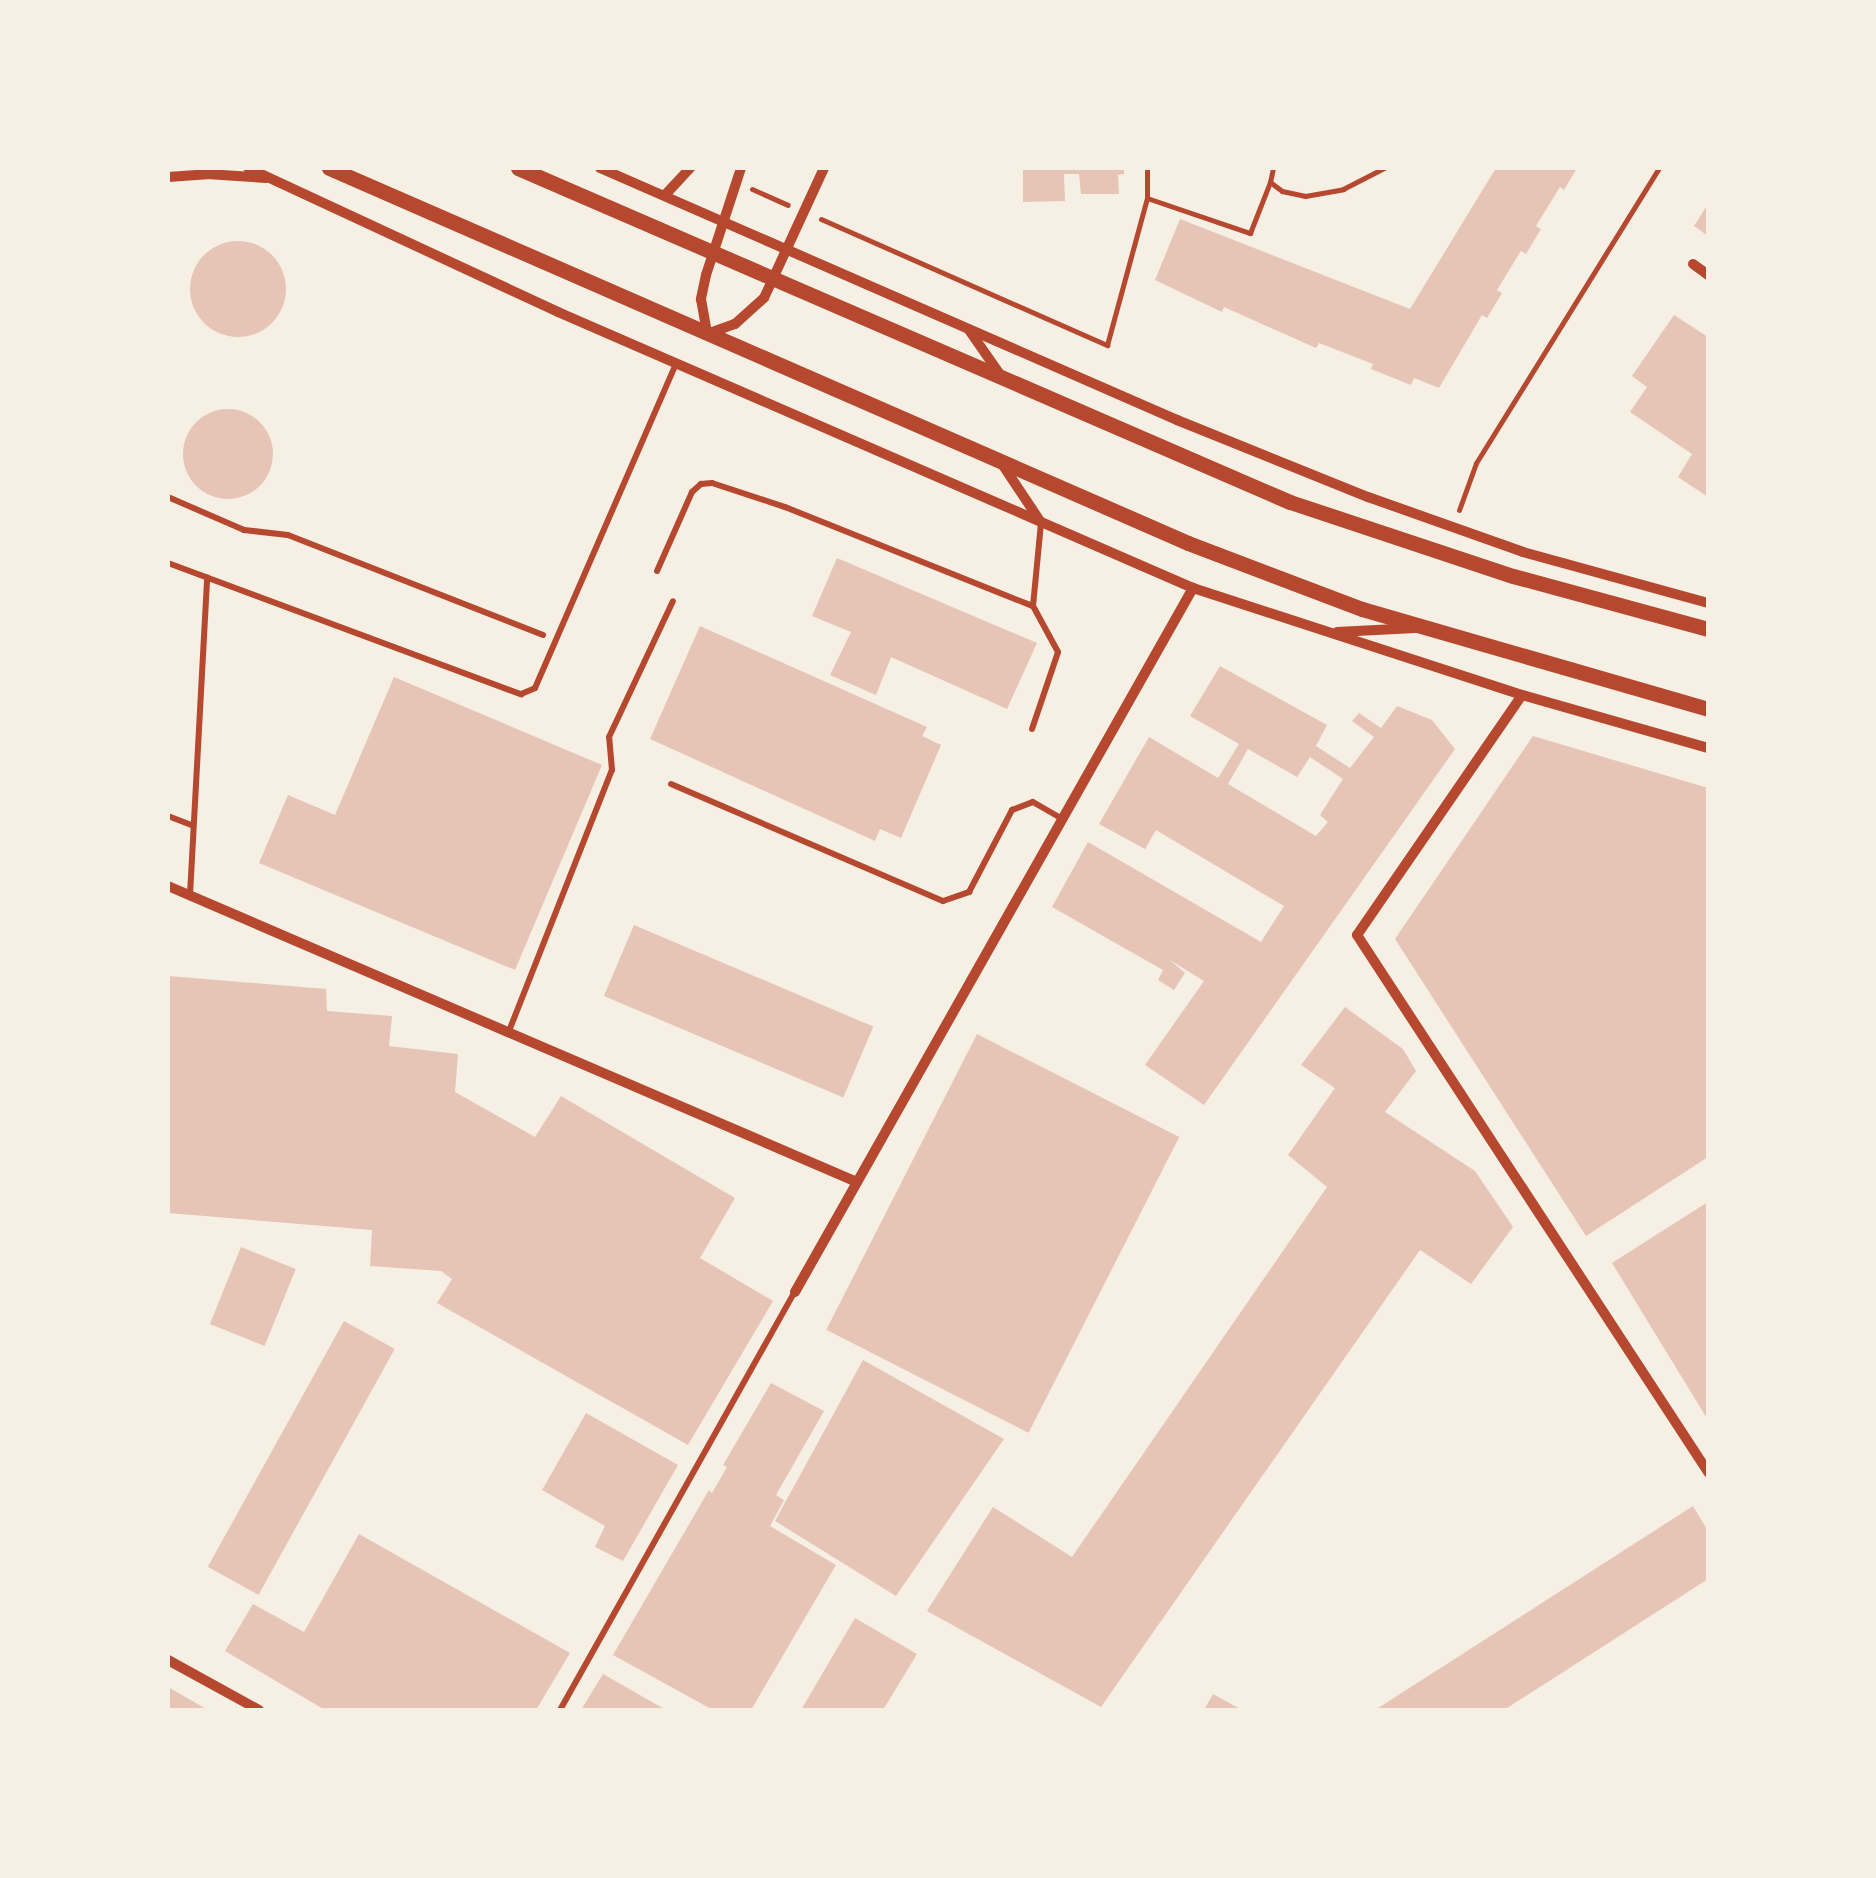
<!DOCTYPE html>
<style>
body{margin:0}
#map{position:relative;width:1876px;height:1878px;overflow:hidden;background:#f6efe4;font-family:Rubik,sans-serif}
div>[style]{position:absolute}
.building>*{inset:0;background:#e6c5b7;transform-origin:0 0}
.round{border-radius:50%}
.path>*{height:5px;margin:-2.5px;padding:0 2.5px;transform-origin:2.5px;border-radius:2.5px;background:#b5482f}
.service>*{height:6px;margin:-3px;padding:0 3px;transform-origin:3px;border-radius:3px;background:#b5482f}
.minor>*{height:10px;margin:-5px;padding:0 5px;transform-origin:5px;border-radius:5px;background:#b5482f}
.tertiary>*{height:15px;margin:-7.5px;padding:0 7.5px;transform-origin:7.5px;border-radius:7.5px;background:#b5482f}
span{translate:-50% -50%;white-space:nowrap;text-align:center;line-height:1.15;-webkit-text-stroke:9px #f6efe4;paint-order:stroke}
.frame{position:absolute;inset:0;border:170px solid #f6efe4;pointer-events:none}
</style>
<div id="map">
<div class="building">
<div style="clip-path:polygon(1023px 168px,1124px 168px,1124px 174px,1118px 175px,1119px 194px,1081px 194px,1079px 174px,1064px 174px,1065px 201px,1023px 202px)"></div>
<div style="clip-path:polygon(1496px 168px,1577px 168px,1564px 190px,1560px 187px,1536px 226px,1541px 229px,1526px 254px,1521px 251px,1497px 290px,1502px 293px,1487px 318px,1482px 315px,1439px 388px,1414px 378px,1411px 385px,1371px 369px,1373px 364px,1319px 343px,1316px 348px,1224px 307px,1222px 312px,1155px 280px,1180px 219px,1410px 309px)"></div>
<div style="clip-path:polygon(1708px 204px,1708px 236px,1694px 226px)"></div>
<div class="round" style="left:190px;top:241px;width:96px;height:96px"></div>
<div style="clip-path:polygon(1674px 315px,1708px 337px,1708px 497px,1678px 477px,1692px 454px,1630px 412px,1647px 387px,1632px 376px)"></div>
<div class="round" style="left:183px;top:409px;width:90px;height:90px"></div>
<div style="clip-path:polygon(837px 558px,1037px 643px,1007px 709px,891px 657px,876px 695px,830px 675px,851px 632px,812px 616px)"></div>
<div style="clip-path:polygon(700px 626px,927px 727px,922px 736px,941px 745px,901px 838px,880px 829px,875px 841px,650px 739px)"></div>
<div style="clip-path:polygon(evenodd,1220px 666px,1327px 725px,1316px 746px,1350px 768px,1374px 737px,1352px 721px,1359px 713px,1381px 728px,1397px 706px,1432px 720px,1455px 749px,1204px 1105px,1145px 1065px,1204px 981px,1170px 960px,1185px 973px,1174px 990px,1158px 980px,1163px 970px,1052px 907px,1088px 842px,1261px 942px,1284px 906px,1156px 830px,1145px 849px,1099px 824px,1149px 737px,1218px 778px,1239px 744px,1190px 716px,1220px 666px,1248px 749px,1297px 777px,1310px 757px,1343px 779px,1320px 815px,1328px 822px,1316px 836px,1228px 784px,1248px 749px)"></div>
<div style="clip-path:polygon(394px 677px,602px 765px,515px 970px,259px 863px,288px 795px,335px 815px)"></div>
<div style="clip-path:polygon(1533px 736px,1708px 788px,1708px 1157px,1586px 1236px,1395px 939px)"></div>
<div style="left:634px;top:925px;width:260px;height:77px;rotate:23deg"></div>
<div style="clip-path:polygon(168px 976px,326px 989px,327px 1011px,392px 1016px,389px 1046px,458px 1054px,455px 1092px,535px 1137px,561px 1096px,735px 1198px,700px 1258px,773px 1301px,688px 1445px,437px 1303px,452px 1279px,441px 1271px,370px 1266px,372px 1230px,168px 1213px)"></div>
<div style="clip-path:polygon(1345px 1007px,1403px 1049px,1416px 1071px,1385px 1112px,1475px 1171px,1513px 1227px,1471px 1284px,1420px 1250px,1101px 1707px,927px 1611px,993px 1507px,1072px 1557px,1327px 1187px,1288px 1155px,1335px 1088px,1301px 1065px)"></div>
<div style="left:977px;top:1034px;width:227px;height:332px;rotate:27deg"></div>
<div style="clip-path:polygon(1708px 1202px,1708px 1420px,1612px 1263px)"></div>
<div style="left:241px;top:1247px;width:59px;height:83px;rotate:22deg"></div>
<div style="left:344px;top:1321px;width:58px;height:281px;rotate:29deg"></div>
<div style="clip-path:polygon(863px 1360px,1004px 1439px,896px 1596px,775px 1521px)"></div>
<div style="clip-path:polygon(771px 1383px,824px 1411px,776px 1495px,784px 1500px,770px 1526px,836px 1565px,751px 1710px,713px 1710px,613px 1655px,709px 1490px,712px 1493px,727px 1467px,723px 1465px)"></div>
<div style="clip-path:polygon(586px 1413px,678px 1465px,623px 1561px,595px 1547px,605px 1526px,542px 1490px)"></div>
<div style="clip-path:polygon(1693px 1506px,1708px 1531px,1708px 1579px,1504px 1710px,1375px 1710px)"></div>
<div style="clip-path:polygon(359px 1534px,570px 1653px,536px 1710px,325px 1710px,225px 1651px,253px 1604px,304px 1632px)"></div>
<div style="clip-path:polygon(855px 1618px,917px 1654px,883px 1710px,801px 1710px)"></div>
<div style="clip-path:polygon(603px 1674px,666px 1710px,581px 1710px)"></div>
<div style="clip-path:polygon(168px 1687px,208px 1710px,168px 1710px)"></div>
<div style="clip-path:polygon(1213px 1694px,1242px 1710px,1204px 1710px)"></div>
</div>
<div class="path">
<div style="left:1273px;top:168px;width:14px;rotate:102deg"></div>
<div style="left:1270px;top:182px;width:15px;rotate:37deg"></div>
<div style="left:1282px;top:191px;width:24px;rotate:12deg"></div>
<div style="left:1305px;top:196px;width:39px;rotate:-10deg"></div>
<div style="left:1343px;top:189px;width:46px;rotate:-27.1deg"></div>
<div style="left:752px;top:189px;width:39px;rotate:24deg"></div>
<div style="left:1147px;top:198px;width:109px;rotate:18.8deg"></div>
<div style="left:1250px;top:233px;width:55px;rotate:-68.6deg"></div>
<div style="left:821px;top:219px;width:313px;rotate:23.8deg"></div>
<div style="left:1107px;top:345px;width:152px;rotate:-74.8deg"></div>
<div style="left:1147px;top:198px;width:30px;rotate:-90deg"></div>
<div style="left:1459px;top:510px;width:50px;rotate:-70.1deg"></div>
<div style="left:1476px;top:463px;width:347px;rotate:-58.2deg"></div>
</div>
<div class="service">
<div style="left:168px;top:497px;width:83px;rotate:23.5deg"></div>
<div style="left:244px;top:530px;width:44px;rotate:6.5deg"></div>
<div style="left:288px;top:535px;width:274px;rotate:21.4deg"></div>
<div style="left:168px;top:563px;width:377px;rotate:20.4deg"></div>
<div style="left:521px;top:694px;width:15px;rotate:-23deg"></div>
<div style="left:535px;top:688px;width:354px;rotate:-66.5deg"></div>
<div style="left:657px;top:571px;width:86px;rotate:-66.1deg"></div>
<div style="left:692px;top:492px;width:12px;rotate:-42deg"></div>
<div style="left:701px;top:484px;width:11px;rotate:-5deg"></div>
<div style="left:712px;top:483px;width:77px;rotate:18.2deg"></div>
<div style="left:785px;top:507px;width:267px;rotate:21.8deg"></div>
<div style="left:1032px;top:729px;width:81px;rotate:-71.3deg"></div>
<div style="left:1058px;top:652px;width:52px;rotate:-118.5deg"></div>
<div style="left:1033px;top:606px;width:83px;rotate:-84.5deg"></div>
<div style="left:671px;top:784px;width:296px;rotate:23.3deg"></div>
<div style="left:943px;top:901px;width:28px;rotate:-19deg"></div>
<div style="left:969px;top:892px;width:93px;rotate:-62.3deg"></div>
<div style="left:1012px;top:810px;width:22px;rotate:-21deg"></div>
<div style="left:1033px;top:802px;width:34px;rotate:30deg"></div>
<div style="left:168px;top:816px;width:25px;rotate:21deg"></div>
<div style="left:190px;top:895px;width:318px;rotate:-86.9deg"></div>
<div style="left:509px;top:1031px;width:281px;rotate:-68.5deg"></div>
<div style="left:612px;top:770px;width:33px;rotate:-95deg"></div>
<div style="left:609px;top:737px;width:150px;rotate:-64.8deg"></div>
<div style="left:560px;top:1710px;width:480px;rotate:-60.7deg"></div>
</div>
<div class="minor">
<div style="left:248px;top:168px;width:342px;rotate:24.9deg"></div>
<div style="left:558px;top:312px;width:692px;rotate:23.49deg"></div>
<div style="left:1193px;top:588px;width:346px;rotate:18deg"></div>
<div style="left:1522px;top:695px;width:193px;rotate:15.9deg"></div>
<div style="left:600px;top:168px;width:630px;rotate:23.59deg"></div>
<div style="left:1177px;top:420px;width:206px;rotate:22deg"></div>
<div style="left:1368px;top:497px;width:164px;rotate:19.5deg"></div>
<div style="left:1523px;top:552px;width:192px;rotate:15.4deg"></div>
<div style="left:741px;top:168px;width:113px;rotate:108.1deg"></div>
<div style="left:706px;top:275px;width:25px;rotate:102deg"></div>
<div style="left:701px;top:299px;width:36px;rotate:80deg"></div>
<div style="left:707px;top:334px;width:30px;rotate:-20deg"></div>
<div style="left:735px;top:324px;width:39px;rotate:-42deg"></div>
<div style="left:764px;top:298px;width:143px;rotate:-65.2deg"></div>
<div style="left:168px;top:177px;width:39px;rotate:-4deg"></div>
<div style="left:207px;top:174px;width:59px;rotate:3.9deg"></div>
<div style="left:665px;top:195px;width:37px;rotate:-47deg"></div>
<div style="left:1693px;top:264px;width:19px;rotate:36deg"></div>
<div style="left:969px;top:330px;width:52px;rotate:55.1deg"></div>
<div style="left:1000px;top:461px;width:72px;rotate:56.3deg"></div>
<div style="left:1337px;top:632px;width:78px;rotate:-2.9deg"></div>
<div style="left:1522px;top:695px;width:291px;rotate:124.5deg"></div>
<div style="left:1357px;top:935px;width:642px;rotate:56.83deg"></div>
<div style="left:168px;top:886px;width:750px;rotate:23.25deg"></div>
<div style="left:795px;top:1292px;width:809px;rotate:-60.52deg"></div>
<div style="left:168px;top:1660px;width:104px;rotate:28.8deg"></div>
</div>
<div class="tertiary">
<div style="left:329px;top:168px;width:937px;rotate:23.58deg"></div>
<div style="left:1188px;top:543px;width:186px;rotate:20.8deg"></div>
<div style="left:1362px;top:609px;width:360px;rotate:16.1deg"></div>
<div style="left:518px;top:168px;width:841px;rotate:23.4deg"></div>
<div style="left:1290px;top:502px;width:235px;rotate:18.4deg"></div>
<div style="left:1513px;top:576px;width:202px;rotate:15.2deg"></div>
</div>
<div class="frame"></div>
</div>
